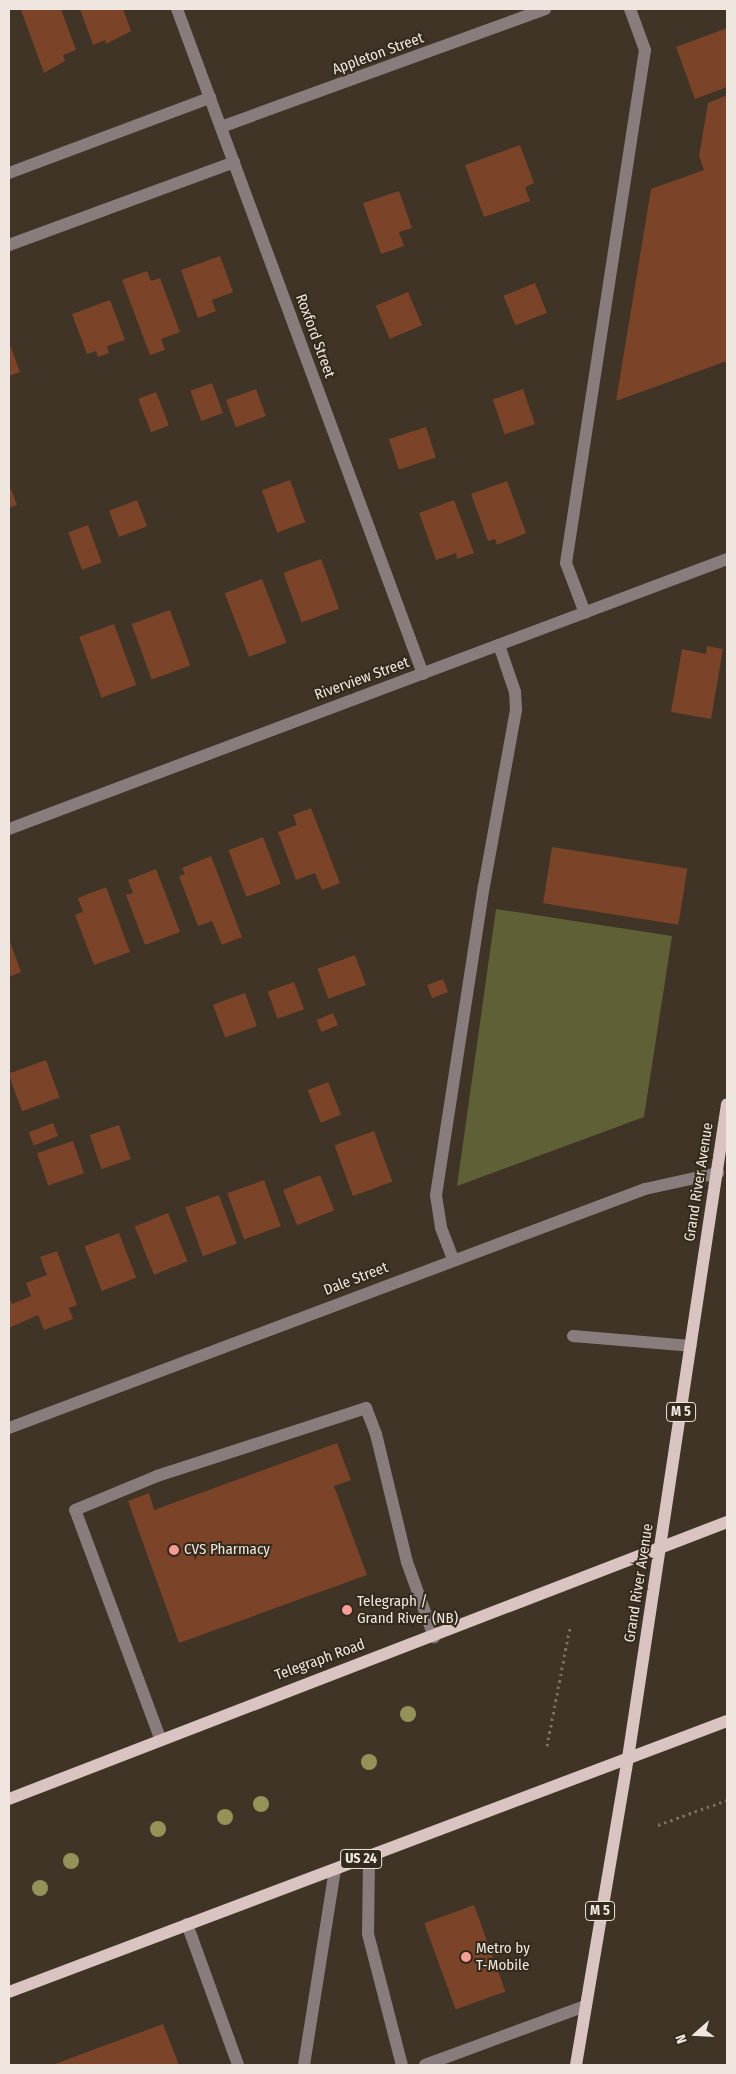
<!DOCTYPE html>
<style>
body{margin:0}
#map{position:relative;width:736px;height:2074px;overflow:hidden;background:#3f3426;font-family:"Fira Sans Condensed",sans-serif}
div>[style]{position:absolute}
.green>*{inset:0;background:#5f6035}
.building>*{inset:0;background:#7b4327;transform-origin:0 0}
.path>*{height:3px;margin-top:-1.5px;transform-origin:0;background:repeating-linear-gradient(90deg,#7a7064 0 2.5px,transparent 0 6.5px)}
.minor>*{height:12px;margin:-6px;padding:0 6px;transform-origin:6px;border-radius:6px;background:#887d7c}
.major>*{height:12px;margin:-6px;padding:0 6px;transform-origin:6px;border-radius:6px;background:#d9c4c1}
.trees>*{width:16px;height:16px;margin:-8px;border-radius:50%;background:#959258}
.dots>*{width:14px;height:14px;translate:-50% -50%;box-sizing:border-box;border:2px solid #342a1c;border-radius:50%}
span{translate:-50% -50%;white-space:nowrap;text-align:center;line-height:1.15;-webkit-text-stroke:4px #342a1c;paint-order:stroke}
.shield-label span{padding:1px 4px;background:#342a1c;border:1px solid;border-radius:4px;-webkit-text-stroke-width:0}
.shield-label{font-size:14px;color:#efe7df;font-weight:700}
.street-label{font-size:15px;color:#efe7df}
.poi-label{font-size:15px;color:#efe7df}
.left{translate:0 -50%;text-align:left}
.frame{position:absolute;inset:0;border:10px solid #efe7df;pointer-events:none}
.north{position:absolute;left:671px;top:2009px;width:50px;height:50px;-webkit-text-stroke:4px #342a1c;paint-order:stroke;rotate:251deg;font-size:14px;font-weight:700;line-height:20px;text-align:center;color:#efe7df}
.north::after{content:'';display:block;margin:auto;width:18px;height:22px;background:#efe7df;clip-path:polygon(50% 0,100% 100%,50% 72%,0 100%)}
</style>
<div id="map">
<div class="green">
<div style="clip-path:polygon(496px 909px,672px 936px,644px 1117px,457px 1186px)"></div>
</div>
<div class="building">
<div style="clip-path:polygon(61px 9px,76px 50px,63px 55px,65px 61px,44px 73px,21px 10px)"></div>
<div style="clip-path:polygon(80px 9px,123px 9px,131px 31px,106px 44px,105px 40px,93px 45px)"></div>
<div style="clip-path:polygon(727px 28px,727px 87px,695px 99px,676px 47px)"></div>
<div style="clip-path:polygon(727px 95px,727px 361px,616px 401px,651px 189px,704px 170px,699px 156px,708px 103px)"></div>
<div style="clip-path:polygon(520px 145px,534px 183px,525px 187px,530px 201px,484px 217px,465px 165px)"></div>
<div style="clip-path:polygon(399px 191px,412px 228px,399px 232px,404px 246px,381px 254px,363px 203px)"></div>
<div style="clip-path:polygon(220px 256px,233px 292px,212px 300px,216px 311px,198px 318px,181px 270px)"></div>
<div style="clip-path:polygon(147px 271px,151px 281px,160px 278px,180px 332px,161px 339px,165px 350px,150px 355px,122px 280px)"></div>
<div style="left:535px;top:283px;width:32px;height:34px;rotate:68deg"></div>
<div style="left:408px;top:292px;width:36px;height:35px;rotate:67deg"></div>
<div style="clip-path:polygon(110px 300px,125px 340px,107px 346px,109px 353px,98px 357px,96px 351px,87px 354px,72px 314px)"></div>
<div style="clip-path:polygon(9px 342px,20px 372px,9px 376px)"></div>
<div style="left:212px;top:383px;width:32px;height:23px;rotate:70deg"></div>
<div style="left:256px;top:389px;width:29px;height:32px;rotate:70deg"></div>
<div style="left:523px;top:389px;width:37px;height:32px;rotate:71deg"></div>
<div style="left:156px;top:392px;width:36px;height:19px;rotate:69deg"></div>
<div style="left:426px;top:427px;width:32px;height:39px;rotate:72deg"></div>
<div style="left:290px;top:480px;width:45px;height:30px;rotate:70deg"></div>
<div style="clip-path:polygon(507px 481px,526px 533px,497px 545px,495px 539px,488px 541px,471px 494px)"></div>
<div style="clip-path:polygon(11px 489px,17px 505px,9px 508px,9px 490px)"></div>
<div style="left:137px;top:500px;width:28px;height:30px;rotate:69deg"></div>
<div style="clip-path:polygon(454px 500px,474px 553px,457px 559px,456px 553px,436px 560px,419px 513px)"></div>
<div style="left:88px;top:525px;width:40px;height:21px;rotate:70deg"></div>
<div style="left:321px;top:559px;width:53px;height:40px;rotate:70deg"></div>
<div style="left:262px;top:579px;width:68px;height:40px;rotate:69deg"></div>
<div style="left:170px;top:610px;width:59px;height:41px;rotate:70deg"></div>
<div style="left:114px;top:624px;width:65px;height:37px;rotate:70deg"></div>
<div style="clip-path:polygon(707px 646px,723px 649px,711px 719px,671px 712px,682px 649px,706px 654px)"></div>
<div style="clip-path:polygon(311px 808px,340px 883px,322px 890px,315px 873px,296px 880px,278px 832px,297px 825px,293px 815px)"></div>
<div style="left:263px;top:837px;width:50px;height:37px;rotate:69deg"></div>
<div style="left:552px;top:847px;width:137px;height:57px;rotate:9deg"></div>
<div style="clip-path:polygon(211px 856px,242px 937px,222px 945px,212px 921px,198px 926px,179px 876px,185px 874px,182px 868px)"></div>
<div style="clip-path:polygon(156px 869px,180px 932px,145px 945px,126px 895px,133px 893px,128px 880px)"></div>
<div style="clip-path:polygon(106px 887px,130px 952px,94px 965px,75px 915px,83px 912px,78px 898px)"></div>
<div style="clip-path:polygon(9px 939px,21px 972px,9px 977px)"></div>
<div style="left:355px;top:955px;width:32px;height:40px;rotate:70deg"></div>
<div style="left:443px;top:979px;width:14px;height:17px;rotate:69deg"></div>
<div style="left:294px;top:982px;width:29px;height:28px;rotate:70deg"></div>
<div style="left:245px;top:993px;width:35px;height:34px;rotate:70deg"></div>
<div style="left:333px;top:1013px;width:13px;height:18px;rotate:67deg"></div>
<div style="left:46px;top:1060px;width:40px;height:40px;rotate:70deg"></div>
<div style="left:328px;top:1082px;width:35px;height:22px;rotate:68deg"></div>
<div style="left:53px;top:1123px;width:14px;height:26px;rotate:69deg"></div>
<div style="left:119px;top:1125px;width:36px;height:31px;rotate:71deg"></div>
<div style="left:374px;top:1131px;width:54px;height:42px;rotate:70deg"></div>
<div style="left:73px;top:1141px;width:34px;height:38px;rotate:71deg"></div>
<div style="left:320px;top:1175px;width:38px;height:40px;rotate:68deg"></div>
<div style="left:264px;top:1180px;width:49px;height:39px;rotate:70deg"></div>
<div style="left:219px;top:1195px;width:52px;height:36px;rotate:70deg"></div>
<div style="left:168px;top:1213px;width:52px;height:36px;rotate:68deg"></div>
<div style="left:119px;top:1233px;width:48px;height:37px;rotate:69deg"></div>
<div style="clip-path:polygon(57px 1251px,77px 1305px,69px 1308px,73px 1319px,44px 1330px,38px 1315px,9px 1328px,9px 1297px,12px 1304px,31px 1296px,26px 1283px,47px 1275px,40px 1257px)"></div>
<div style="clip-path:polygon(337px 1443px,351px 1480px,334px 1486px,367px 1575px,179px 1643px,128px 1501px,149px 1493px,154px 1510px)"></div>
<div style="left:474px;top:1905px;width:92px;height:53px;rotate:70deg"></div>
<div style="clip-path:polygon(163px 2024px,179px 2065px,52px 2065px)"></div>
</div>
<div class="path">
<div style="left:547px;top:1746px;width:122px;rotate:-79.1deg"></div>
<div style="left:658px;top:1825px;width:73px;rotate:-19.9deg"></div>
</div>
<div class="minor">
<div style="left:177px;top:9px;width:709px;rotate:69.7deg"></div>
<div style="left:221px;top:127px;width:345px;rotate:-20deg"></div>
<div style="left:9px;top:173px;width:215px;rotate:-20.5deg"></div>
<div style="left:9px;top:245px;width:240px;rotate:-20.2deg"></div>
<div style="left:585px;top:613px;width:53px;rotate:-110.8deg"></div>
<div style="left:566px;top:563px;width:519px;rotate:-81.25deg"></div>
<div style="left:645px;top:50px;width:44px;rotate:-110.1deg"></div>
<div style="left:9px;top:829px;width:767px;rotate:-20.61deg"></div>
<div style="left:453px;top:1259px;width:34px;rotate:-111deg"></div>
<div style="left:441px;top:1227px;width:32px;rotate:-99deg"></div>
<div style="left:436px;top:1195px;width:313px;rotate:-81.2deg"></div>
<div style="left:484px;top:886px;width:179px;rotate:-79.7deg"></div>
<div style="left:516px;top:710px;width:18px;rotate:-93deg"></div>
<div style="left:515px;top:692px;width:50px;rotate:-108.8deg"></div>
<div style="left:573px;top:1336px;width:118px;rotate:4.8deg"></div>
<div style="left:9px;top:1428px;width:679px;rotate:-20.6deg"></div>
<div style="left:645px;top:1189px;width:75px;rotate:-12.4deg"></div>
<div style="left:160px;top:1738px;width:243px;rotate:-110.4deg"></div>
<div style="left:75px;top:1510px;width:89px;rotate:-22.5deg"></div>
<div style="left:157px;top:1476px;width:220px;rotate:-18deg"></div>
<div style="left:366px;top:1408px;width:28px;rotate:69deg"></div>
<div style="left:376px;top:1434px;width:132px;rotate:76.4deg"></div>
<div style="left:407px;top:1562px;width:80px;rotate:70.2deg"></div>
<div style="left:369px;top:1856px;width:78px;rotate:90.7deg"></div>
<div style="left:368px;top:1934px;width:135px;rotate:75.5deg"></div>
<div style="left:187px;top:1924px;width:150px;rotate:70.1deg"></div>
<div style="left:304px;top:2065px;width:198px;rotate:-81deg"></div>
<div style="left:425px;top:2065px;width:171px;rotate:-20.2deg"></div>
</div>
<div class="major">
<div style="left:9px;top:1799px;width:770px;rotate:-21.1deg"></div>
<div style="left:9px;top:1992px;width:767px;rotate:-20.68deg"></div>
<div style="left:576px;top:2065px;width:311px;rotate:-80.4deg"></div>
<div style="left:628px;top:1758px;width:661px;rotate:-81.39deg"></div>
</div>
<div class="trees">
<div style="left:408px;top:1714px"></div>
<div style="left:369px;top:1762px"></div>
<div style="left:261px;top:1804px"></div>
<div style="left:225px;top:1817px"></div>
<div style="left:158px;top:1829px"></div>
<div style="left:71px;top:1861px"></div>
<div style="left:40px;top:1888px"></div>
</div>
<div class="dots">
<div style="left:174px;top:1550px;background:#f59c95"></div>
<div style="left:347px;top:1610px;background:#f59c95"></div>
<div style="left:466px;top:1957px;background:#f59c95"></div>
</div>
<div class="shield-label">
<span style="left:681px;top:1412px">M 5</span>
<span style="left:361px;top:1859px">US 24</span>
<span style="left:600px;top:1911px">M 5</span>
</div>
<div class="street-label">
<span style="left:378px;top:54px;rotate:-20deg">Appleton Street</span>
<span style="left:315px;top:336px;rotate:70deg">Roxford Street</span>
<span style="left:362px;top:679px;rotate:-20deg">Riverview Street</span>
<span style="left:699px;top:1182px;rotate:-81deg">Grand River Avenue</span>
<span style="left:356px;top:1279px;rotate:-21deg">Dale Street</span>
<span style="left:639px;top:1583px;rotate:-81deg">Grand River Avenue</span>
<span style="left:320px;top:1660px;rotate:-20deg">Telegraph Road</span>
</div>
<div class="poi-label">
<span class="left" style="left:184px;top:1550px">CVS Pharmacy</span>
<span class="left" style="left:357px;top:1610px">Telegraph /<br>Grand River (NB)</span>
<span class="left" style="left:476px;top:1957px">Metro by<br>T-Mobile</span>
</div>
<div class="frame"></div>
<div class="north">N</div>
</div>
